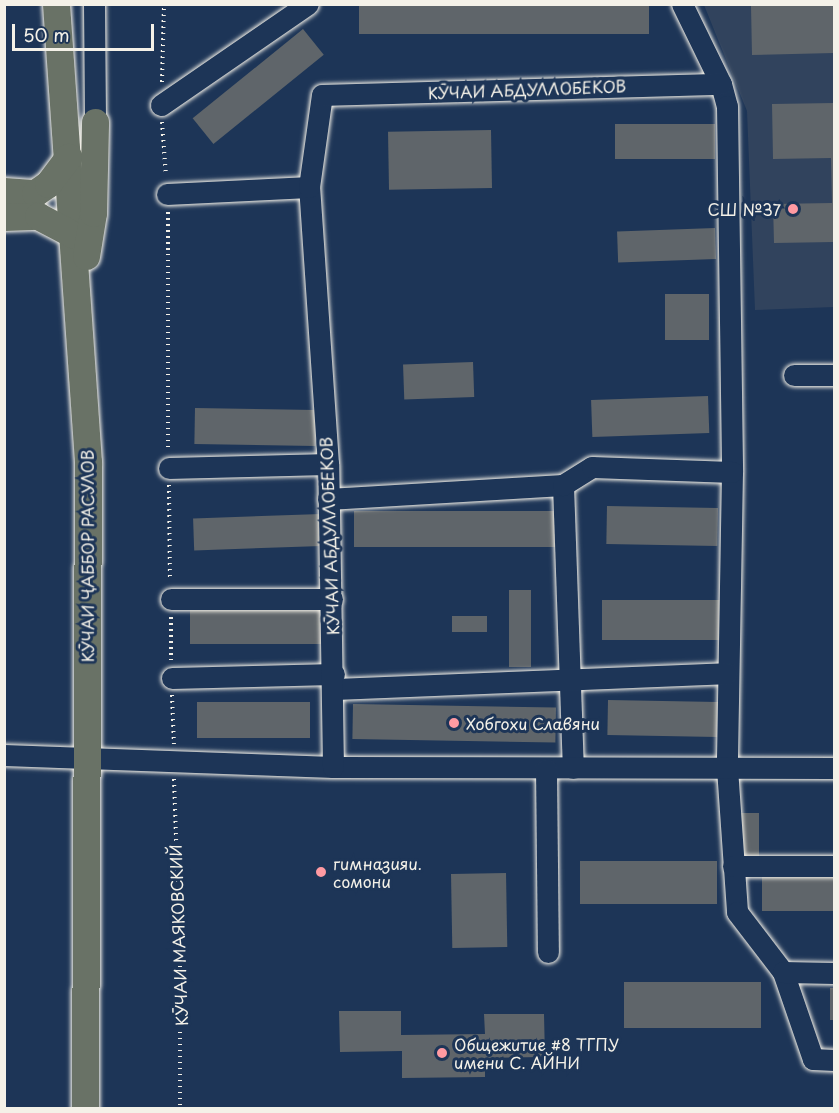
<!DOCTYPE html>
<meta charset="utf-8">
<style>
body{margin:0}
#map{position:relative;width:839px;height:1113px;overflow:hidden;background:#1d3557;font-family:"Playpen Sans",sans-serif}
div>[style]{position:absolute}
.built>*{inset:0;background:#31435d}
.building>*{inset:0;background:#5f656a;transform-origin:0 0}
.path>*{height:4px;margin-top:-2px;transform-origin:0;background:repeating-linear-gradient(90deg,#f4f1e8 0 1.5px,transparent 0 6px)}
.roads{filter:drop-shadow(0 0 2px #f4f1e8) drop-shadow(0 0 2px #f4f1e8)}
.minor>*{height:21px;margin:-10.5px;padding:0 10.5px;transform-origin:10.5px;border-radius:10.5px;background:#1d3557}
.major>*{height:27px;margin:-13.5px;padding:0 13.5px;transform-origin:13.5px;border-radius:13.5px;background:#697266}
.dots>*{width:16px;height:16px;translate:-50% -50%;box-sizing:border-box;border:3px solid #1d3557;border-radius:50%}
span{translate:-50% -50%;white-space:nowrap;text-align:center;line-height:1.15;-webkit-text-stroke:6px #1d3557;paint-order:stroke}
.street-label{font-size:16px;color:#f4f1e8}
.poi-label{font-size:16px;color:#f4f1e8}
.right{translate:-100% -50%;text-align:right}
.left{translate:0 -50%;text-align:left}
.frame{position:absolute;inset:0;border:6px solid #f4f1e8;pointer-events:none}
.scale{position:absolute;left:12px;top:24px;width:142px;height:27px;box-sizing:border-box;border:3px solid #f4f1e8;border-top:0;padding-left:8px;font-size:18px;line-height:21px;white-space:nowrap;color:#f4f1e8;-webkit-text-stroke:4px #1d3557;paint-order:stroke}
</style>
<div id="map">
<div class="built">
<div style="clip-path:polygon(704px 5px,834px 5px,834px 307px,755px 310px,747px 111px)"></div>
</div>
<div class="building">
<div style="left:359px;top:4px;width:290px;height:30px"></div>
<div style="clip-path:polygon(828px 4px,834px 4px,834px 53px,752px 55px,751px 6px)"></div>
<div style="left:303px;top:29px;width:33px;height:142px;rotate:51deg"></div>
<div style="clip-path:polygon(834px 103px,834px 242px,774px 243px,773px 204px,832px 203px,831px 158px,773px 159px,772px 104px)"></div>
<div style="left:715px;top:124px;width:35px;height:100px;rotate:90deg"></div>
<div style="left:491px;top:130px;width:58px;height:103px;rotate:89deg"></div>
<div style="left:715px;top:228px;width:31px;height:98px;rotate:88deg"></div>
<div style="left:665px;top:294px;width:44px;height:46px"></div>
<div style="left:473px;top:362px;width:35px;height:70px;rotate:88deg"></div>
<div style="left:708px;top:396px;width:37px;height:117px;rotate:88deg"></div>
<div style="left:195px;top:408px;width:121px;height:36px;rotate:1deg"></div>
<div style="left:607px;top:506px;width:111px;height:38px;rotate:1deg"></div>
<div style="left:560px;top:511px;width:36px;height:206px;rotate:90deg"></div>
<div style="left:321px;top:514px;width:32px;height:128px;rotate:88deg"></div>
<div style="left:509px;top:590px;width:22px;height:77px"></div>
<div style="left:602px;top:600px;width:119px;height:40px"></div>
<div style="left:322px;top:608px;width:36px;height:132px;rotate:90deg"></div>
<div style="left:452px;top:616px;width:35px;height:16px"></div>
<div style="left:608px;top:700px;width:110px;height:35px;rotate:1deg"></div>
<div style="left:310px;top:702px;width:36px;height:113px;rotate:90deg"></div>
<div style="left:353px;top:704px;width:203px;height:35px;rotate:1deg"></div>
<div style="left:739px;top:813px;width:20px;height:43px"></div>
<div style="left:580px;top:861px;width:137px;height:43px"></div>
<div style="left:834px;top:872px;width:39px;height:72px;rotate:90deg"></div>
<div style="left:506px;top:873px;width:74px;height:55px;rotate:89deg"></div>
<div style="left:624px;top:982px;width:137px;height:46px"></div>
<div style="left:830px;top:988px;width:4px;height:32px"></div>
<div style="clip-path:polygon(339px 1011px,401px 1011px,401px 1035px,485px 1034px,484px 1014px,544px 1014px,545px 1057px,485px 1058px,485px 1077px,402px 1078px,402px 1051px,340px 1052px)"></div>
</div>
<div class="path">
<div style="left:162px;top:82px;width:78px;rotate:-88.5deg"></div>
<div style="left:162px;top:122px;width:53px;rotate:85.7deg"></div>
<div style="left:168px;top:212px;width:238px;rotate:90deg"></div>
<div style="left:169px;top:485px;width:94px;rotate:89.4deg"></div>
<div style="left:171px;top:617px;width:43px;rotate:90deg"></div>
<div style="left:172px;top:695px;width:49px;rotate:87.7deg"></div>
<div style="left:174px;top:779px;width:169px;rotate:88deg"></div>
<div style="left:180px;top:948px;width:160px;rotate:90deg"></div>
</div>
<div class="roads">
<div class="minor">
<div style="left:94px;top:4px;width:118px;rotate:89.5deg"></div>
<div style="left:682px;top:4px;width:89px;rotate:64deg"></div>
<div style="left:721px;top:84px;width:23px;rotate:75deg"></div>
<div style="left:727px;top:106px;width:366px;rotate:89.2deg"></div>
<div style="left:732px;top:472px;width:296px;rotate:91deg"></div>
<div style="left:727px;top:768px;width:144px;rotate:86deg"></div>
<div style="left:737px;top:912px;width:76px;rotate:52.5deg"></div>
<div style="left:783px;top:972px;width:92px;rotate:71deg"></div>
<div style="left:813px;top:1059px;width:21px;rotate:3deg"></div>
<div style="left:161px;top:105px;width:178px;rotate:-34.5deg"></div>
<div style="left:167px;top:194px;width:142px;rotate:-2.8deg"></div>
<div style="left:794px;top:375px;width:40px"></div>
<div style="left:169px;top:468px;width:159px;rotate:-1.4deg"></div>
<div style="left:563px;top:485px;width:283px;rotate:88deg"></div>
<div style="left:328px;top:499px;width:235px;rotate:-3.4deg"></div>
<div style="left:563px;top:485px;width:34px;rotate:-32deg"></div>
<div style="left:592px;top:467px;width:140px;rotate:2deg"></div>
<div style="left:171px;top:599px;width:161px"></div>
<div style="left:172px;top:678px;width:162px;rotate:-1.4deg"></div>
<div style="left:333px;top:689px;width:394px;rotate:-2.3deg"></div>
<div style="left:4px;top:755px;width:329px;rotate:2.1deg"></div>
<div style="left:333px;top:767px;width:501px;rotate:0.11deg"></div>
<div style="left:333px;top:767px;width:303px;rotate:-90.9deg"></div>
<div style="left:328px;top:464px;width:278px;rotate:-93.9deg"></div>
<div style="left:309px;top:187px;width:93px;rotate:-82deg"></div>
<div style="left:322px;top:95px;width:399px;rotate:-1.6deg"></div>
<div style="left:546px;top:769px;width:183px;rotate:89.4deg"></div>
<div style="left:733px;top:866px;width:101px"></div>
<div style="left:783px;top:972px;width:51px;rotate:1.1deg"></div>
</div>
<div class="major">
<div style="left:56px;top:4px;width:459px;rotate:86deg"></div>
<div style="left:88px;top:462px;width:646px;rotate:90.27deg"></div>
<div style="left:4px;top:191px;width:31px;rotate:4deg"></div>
<div style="left:35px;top:193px;width:16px;rotate:-35deg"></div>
<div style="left:48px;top:184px;width:34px;rotate:-53deg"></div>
<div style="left:4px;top:217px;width:34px;rotate:-2deg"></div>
<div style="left:38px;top:216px;width:41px;rotate:27.8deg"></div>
<div style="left:86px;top:256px;width:44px;rotate:-80.8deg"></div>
<div style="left:93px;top:213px;width:91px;rotate:-88.7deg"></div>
</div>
</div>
<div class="dots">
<div style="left:793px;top:209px;background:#ff9aa2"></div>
<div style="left:454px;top:723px;background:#ff9aa2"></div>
<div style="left:321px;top:872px;background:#ff9aa2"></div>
<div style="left:442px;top:1053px;background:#ff9aa2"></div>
</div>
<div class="street-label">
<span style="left:527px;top:89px;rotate:-2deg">КӮЧАИ АБДУЛЛОБЕКОВ</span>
<span style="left:329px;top:536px;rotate:-92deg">КӮЧАИ АБДУЛЛОБЕКОВ</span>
<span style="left:87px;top:556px;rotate:-90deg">КӮЧАИ ҶАББОР РАСУЛОВ</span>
<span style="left:178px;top:935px;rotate:-92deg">КӮЧАИ МАЯКОВСКИЙ</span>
</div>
<div class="poi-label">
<span class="right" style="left:781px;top:209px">СШ №37</span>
<span class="left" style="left:466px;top:723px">Хобгохи Славяни</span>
<span class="left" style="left:333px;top:872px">гимназияи.<br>сомони</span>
<span class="left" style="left:454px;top:1053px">Общежитие #8 ТГПУ<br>имени С. АЙНИ</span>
</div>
<div class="frame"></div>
<div class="scale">50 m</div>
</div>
